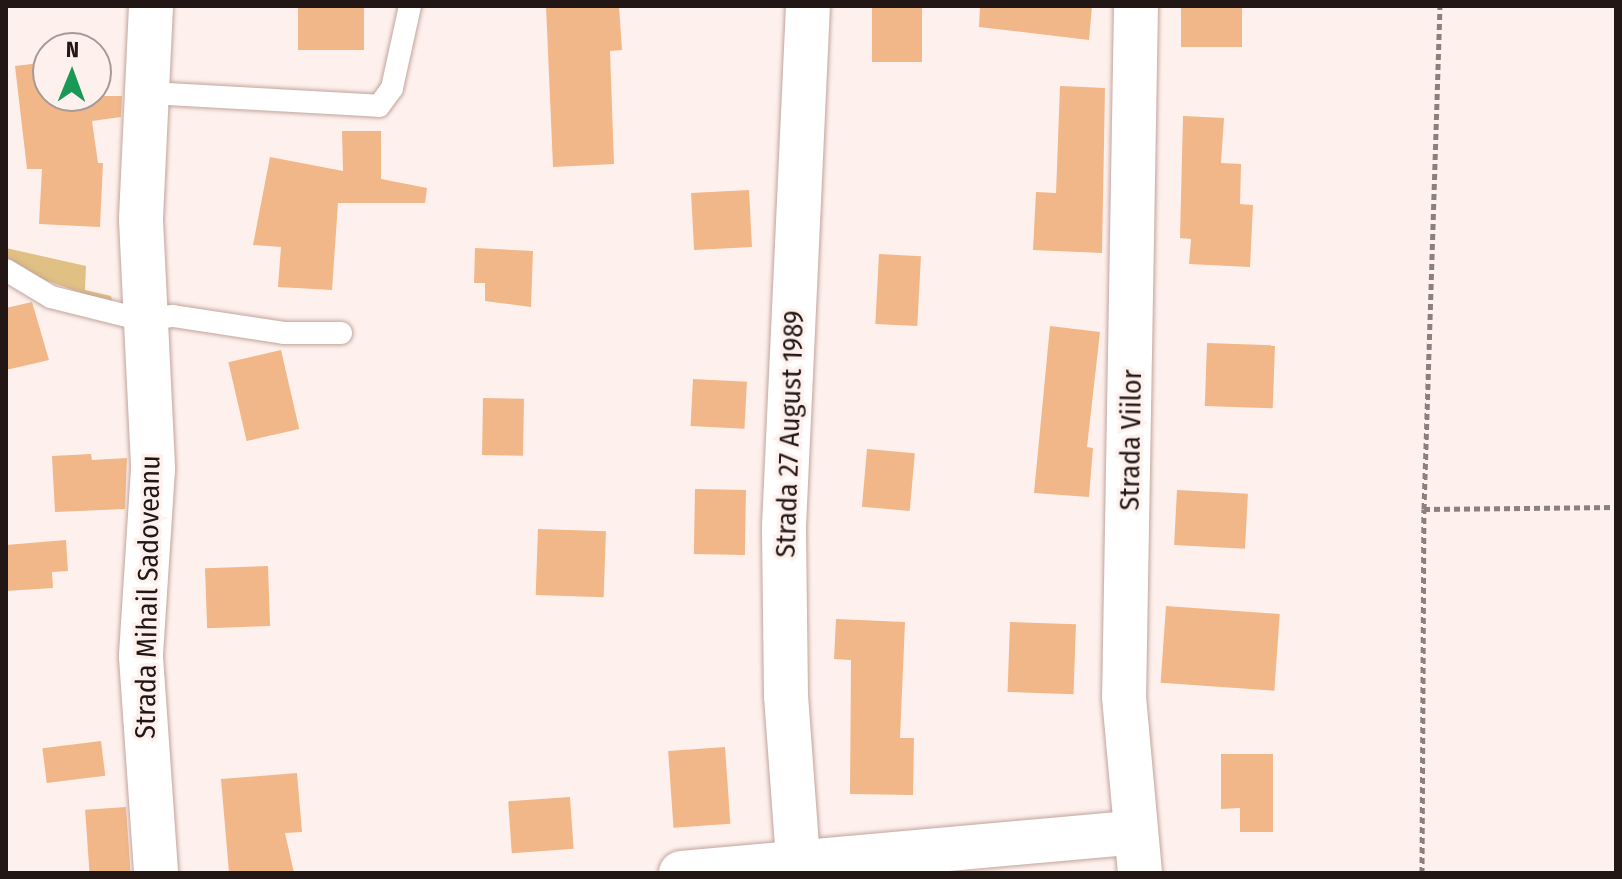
<!DOCTYPE html>
<style>
body{margin:0}
#map{position:relative;width:1622px;height:879px;overflow:hidden;background:#fef1ed;font-family:"Fira Sans Condensed",sans-serif}
div>[style]{position:absolute}
.green>*{inset:0;background:#e0c083}
.building>*{inset:0;background:#f1b788;transform-origin:0 0}
.path>*{height:5px;margin-top:-2.5px;transform-origin:0;background:repeating-linear-gradient(90deg,#8c807c 0 6px,transparent 0 10px)}
.roads{filter:drop-shadow(0 0 2px #c2a49c) drop-shadow(0 0 2px #c2a49c)}
.service>*{height:22px;margin:-11px;padding:0 11px;transform-origin:11px;border-radius:11px;background:#fff}
.minor>*{height:44px;margin:-22px;padding:0 22px;transform-origin:22px;border-radius:22px;background:#fff}
span{translate:-50% -50%;white-space:nowrap;text-align:center;line-height:1.15;-webkit-text-stroke:7px #fef1ed;paint-order:stroke}
.street-label{font-size:28px;color:#221714}
.frame{position:absolute;inset:0;border:8px solid #221714;pointer-events:none}
.north{position:absolute;left:32px;top:32px;width:80px;height:80px;box-sizing:border-box;background:#fef1ed;border:2px solid #a69a96;border-radius:50%;rotate:1deg;font-size:22px;font-weight:700;line-height:32px;text-align:center;color:#221714}
.north::after{content:'';display:block;margin:auto;width:28px;height:36px;background:#1a9855;clip-path:polygon(50% 0,100% 100%,50% 72%,0 100%)}
</style>
<div id="map">
<div class="green">
<div style="clip-path:polygon(6px 248px,86px 266px,85px 290px,111px 296px,113px 304px,22px 272px,6px 262px)"></div>
</div>
<div class="building">
<div style="left:298px;top:6px;width:66px;height:44px"></div>
<div style="clip-path:polygon(546px 6px,619px 6px,622px 50px,610px 51px,614px 164px,553px 167px)"></div>
<div style="left:872px;top:6px;width:50px;height:56px"></div>
<div style="clip-path:polygon(980px 6px,1092px 6px,1089px 40px,979px 27px)"></div>
<div style="left:1181px;top:6px;width:61px;height:41px"></div>
<div style="clip-path:polygon(48px 62px,48px 96px,122px 96px,121px 117px,92px 121px,98px 163px,103px 163px,100px 227px,39px 224px,42px 169px,27px 169px,15px 66px)"></div>
<div style="clip-path:polygon(1060px 86px,1105px 88px,1102px 253px,1033px 250px,1036px 192px,1056px 193px)"></div>
<div style="clip-path:polygon(1183px 116px,1224px 118px,1221px 163px,1241px 164px,1240px 204px,1253px 205px,1250px 267px,1189px 264px,1191px 239px,1180px 238px)"></div>
<div style="clip-path:polygon(342px 131px,381px 131px,381px 179px,427px 188px,425px 203px,338px 203px,332px 290px,278px 287px,281px 247px,253px 245px,270px 157px,343px 171px)"></div>
<div style="left:749px;top:190px;width:57px;height:58px;rotate:87deg"></div>
<div style="clip-path:polygon(475px 248px,533px 251px,531px 307px,485px 301px,485px 283px,474px 283px)"></div>
<div style="left:879px;top:254px;width:42px;height:70px;rotate:3deg"></div>
<div style="clip-path:polygon(32px 302px,49px 360px,6px 370px,6px 308px)"></div>
<div style="clip-path:polygon(1050px 326px,1100px 332px,1087px 447px,1093px 448px,1089px 497px,1034px 493px)"></div>
<div style="left:1207px;top:343px;width:68px;height:63px;rotate:2deg"></div>
<div style="left:281px;top:350px;width:81px;height:54px;rotate:77deg"></div>
<div style="left:693px;top:379px;width:54px;height:47px;rotate:3deg"></div>
<div style="left:483px;top:398px;width:41px;height:57px;rotate:1deg"></div>
<div style="left:867px;top:449px;width:48px;height:58px;rotate:5deg"></div>
<div style="clip-path:polygon(91px 454px,92px 460px,127px 458px,125px 509px,55px 512px,52px 456px)"></div>
<div style="left:695px;top:489px;width:51px;height:65px;rotate:1deg"></div>
<div style="left:1177px;top:490px;width:71px;height:55px;rotate:3deg"></div>
<div style="left:538px;top:529px;width:68px;height:66px;rotate:2deg"></div>
<div style="clip-path:polygon(66px 540px,68px 571px,52px 572px,53px 588px,6px 591px,6px 545px)"></div>
<div style="left:268px;top:566px;width:60px;height:63px;rotate:88deg"></div>
<div style="left:1166px;top:606px;width:114px;height:77px;rotate:4deg"></div>
<div style="clip-path:polygon(836px 619px,905px 622px,900px 738px,914px 738px,913px 795px,850px 794px,851px 660px,834px 659px)"></div>
<div style="left:1010px;top:622px;width:66px;height:70px;rotate:2deg"></div>
<div style="left:101px;top:741px;width:35px;height:59px;rotate:83deg"></div>
<div style="left:725px;top:747px;width:77px;height:57px;rotate:86deg"></div>
<div style="clip-path:polygon(1221px 754px,1273px 754px,1273px 832px,1240px 832px,1240px 808px,1221px 809px)"></div>
<div style="clip-path:polygon(297px 773px,302px 832px,285px 833px,294px 873px,229px 873px,221px 779px)"></div>
<div style="left:570px;top:797px;width:52px;height:62px;rotate:86deg"></div>
<div style="left:126px;top:807px;width:66px;height:41px;rotate:86deg"></div>
</div>
<div class="path">
<div style="left:1424px;top:509px;width:192px;rotate:-0.6deg"></div>
<div style="left:1422px;top:873px;width:364px;rotate:-89.7deg"></div>
<div style="left:1424px;top:509px;width:503px;rotate:-88.18deg"></div>
</div>
<div class="roads">
<div class="service">
<div style="left:149px;top:93px;width:230px;rotate:3.2deg"></div>
<div style="left:379px;top:106px;width:22px;rotate:-54deg"></div>
<div style="left:392px;top:88px;width:84px;rotate:-77.6deg"></div>
<div style="left:6px;top:270px;width:52px;rotate:31deg"></div>
<div style="left:51px;top:297px;width:95px;rotate:14deg"></div>
<div style="left:143px;top:320px;width:30px;rotate:-8deg"></div>
<div style="left:173px;top:316px;width:112px;rotate:8.7deg"></div>
<div style="left:284px;top:333px;width:57px"></div>
</div>
<div class="minor">
<div style="left:151px;top:6px;width:214px;rotate:92.7deg"></div>
<div style="left:141px;top:220px;width:249px;rotate:87.2deg"></div>
<div style="left:153px;top:469px;width:188px;rotate:93.7deg"></div>
<div style="left:141px;top:657px;width:217px;rotate:86deg"></div>
<div style="left:1136px;top:6px;width:691px;rotate:90.99deg"></div>
<div style="left:1124px;top:697px;width:177px;rotate:84.8deg"></div>
<div style="left:681px;top:873px;width:454px;rotate:-5.1deg"></div>
<div style="left:799px;top:873px;width:177px;rotate:-94.2deg"></div>
<div style="left:786px;top:696px;width:170px;rotate:-90.7deg"></div>
<div style="left:784px;top:526px;width:521px;rotate:-87.36deg"></div>
</div>
</div>
<div class="street-label">
<span style="left:790px;top:434px;rotate:-88deg">Strada 27 August 1989</span>
<span style="left:1131px;top:440px;rotate:-89deg">Strada Viilor</span>
<span style="left:148px;top:597px;rotate:-89deg">Strada Mihail Sadoveanu</span>
</div>
<div class="frame"></div>
<div class="north">N</div>
</div>
